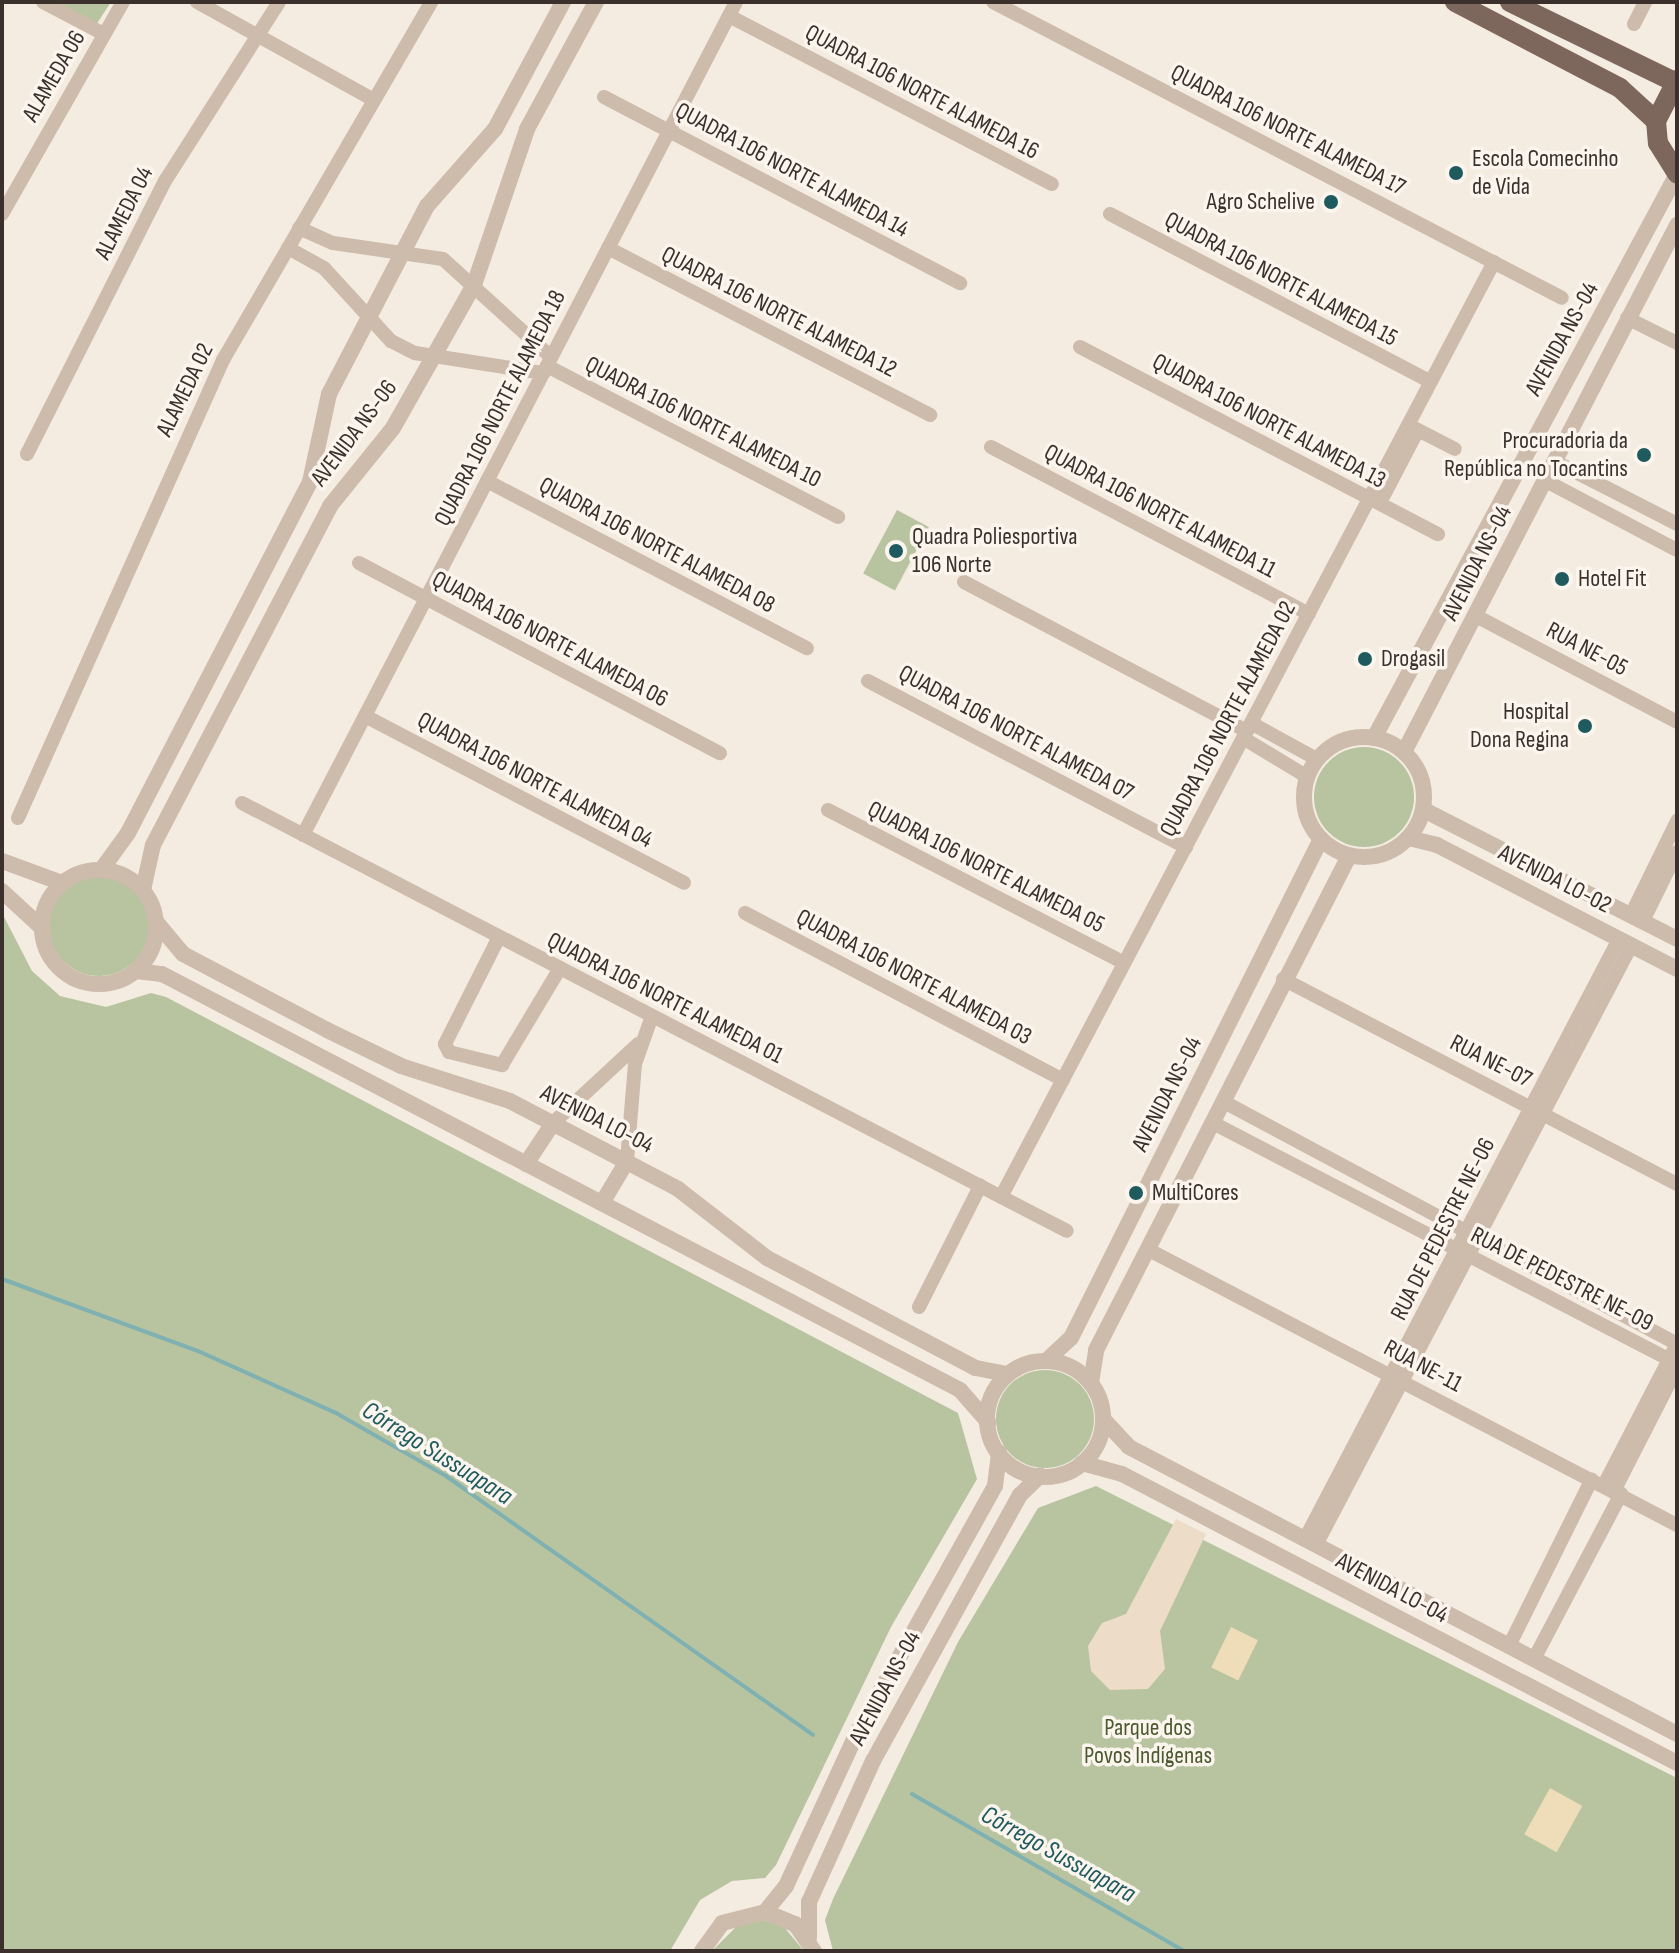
<!DOCTYPE html>
<meta charset="utf-8">
<style>
body{margin:0}
#map{position:relative;width:1679px;height:1953px;overflow:hidden;background:#f4ebe1;font-family:"Sofia Sans Condensed",sans-serif}
div>[style]{position:absolute}
.green>*{inset:0;background:#b8c4a0;transform-origin:0 0}
.round{border-radius:50%}
.sand>*{inset:0;background:#efdcb8;transform-origin:0 0}
.plaza>*{inset:0;background:#ecdcc8}
.stream>*{height:4px;margin:-2px;padding:0 2px;transform-origin:2px;border-radius:2px;background:#7fb0b2}
.minor>*{height:14px;margin:-7px;padding:0 7px;transform-origin:7px;border-radius:7px;background:#cdbbac}
.tertiary>*{height:16px;margin:-8px;padding:0 8px;transform-origin:8px;border-radius:8px;background:#cdbbac}
.tertiary>.ring{margin:-8px;padding:0;box-sizing:content-box;background:none;border:16px solid #cdbbac;border-radius:50%}
.primary>*{height:20px;margin:-10px;padding:0 10px;transform-origin:10px;border-radius:10px;background:#7d675c}
.dots>*{width:22px;height:22px;translate:-50% -50%;box-sizing:border-box;border:4px solid #fbf5ee;border-radius:50%}
span{translate:-50% -50%;white-space:nowrap;text-align:center;line-height:1.15;-webkit-text-stroke:7px #fbf5ee;paint-order:stroke}
.street-label{font-size:24px;color:#3b302b}
.poi-label{font-size:24px;color:#3b302b}
.left{translate:0 -50%;text-align:left}
.right{translate:-100% -50%;text-align:right}
.park-label{font-size:24px;color:#4a5a2e}
.water-label{font-size:26px;color:#1f5a5e;font-style:italic}
.frame{position:absolute;inset:0;border:4px solid #3b302b;pointer-events:none}
</style>
<div id="map">
<div class="green">
<div style="clip-path:polygon(54px 2px,111px 2px,96px 25px)"></div>
<div style="left:897px;top:510px;width:36px;height:72px;rotate:28deg"></div>
<div class="round" style="left:1314px;top:747px;width:100px;height:100px"></div>
<div class="round" style="left:49px;top:876px;width:100px;height:100px"></div>
<div style="clip-path:polygon(2px 913px,32px 971px,60px 996px,106px 1007px,151px 993px,166px 997px,958px 1413px,977px 1479px,891px 1627px,776px 1865px,765px 1878px,732px 1881px,700px 1900px,670px 1951px,2px 1951px)"></div>
<div class="round" style="left:996px;top:1370px;width:98px;height:98px"></div>
<div style="clip-path:polygon(1096px 1486px,1677px 1778px,1677px 1951px,833px 1951px,825px 1920px,833px 1899px,958px 1642px,1038px 1508px)"></div>
<div style="clip-path:polygon(763px 1920px,784px 1927px,804px 1951px,712px 1951px,740px 1923px)"></div>
</div>
<div class="sand">
<div style="left:1231px;top:1627px;width:30px;height:45px;rotate:26deg"></div>
<div style="left:1550px;top:1788px;width:37px;height:53px;rotate:29deg"></div>
</div>
<div class="plaza">
<div style="clip-path:polygon(1176px 1519px,1206px 1534px,1160px 1631px,1165px 1669px,1148px 1689px,1110px 1690px,1091px 1671px,1088px 1646px,1102px 1623px,1126px 1614px)"></div>
</div>
<div class="stream">
<div style="left:2px;top:1279px;width:209px;rotate:20.2deg"></div>
<div style="left:198px;top:1351px;width:151px;rotate:24.2deg"></div>
<div style="left:336px;top:1413px;width:127px;rotate:29.8deg"></div>
<div style="left:446px;top:1476px;width:449px;rotate:35.2deg"></div>
<div style="left:912px;top:1794px;width:314px;rotate:30deg"></div>
</div>
<div class="minor">
<div style="left:43px;top:2px;width:69px;rotate:27.7deg"></div>
<div style="left:197px;top:2px;width:202px;rotate:29deg"></div>
<div style="left:993px;top:2px;width:641px;rotate:27.48deg"></div>
<div style="left:729px;top:16px;width:364px;rotate:27.5deg"></div>
<div style="left:1634px;top:24px;width:25px;rotate:-63deg"></div>
<div style="left:604px;top:97px;width:402px;rotate:27.6deg"></div>
<div style="left:2px;top:214px;width:244px;rotate:-60.3deg"></div>
<div style="left:1110px;top:214px;width:362px;rotate:27.6deg"></div>
<div style="left:299px;top:228px;width:37px;rotate:24deg"></div>
<div style="left:333px;top:243px;width:111px;rotate:8.3deg"></div>
<div style="left:443px;top:259px;width:146px;rotate:42.2deg"></div>
<div style="left:288px;top:248px;width:41px;rotate:29.1deg"></div>
<div style="left:324px;top:268px;width:99px;rotate:47.5deg"></div>
<div style="left:391px;top:341px;width:27px;rotate:27deg"></div>
<div style="left:415px;top:353px;width:130px;rotate:8.9deg"></div>
<div style="left:608px;top:248px;width:363px;rotate:27.4deg"></div>
<div style="left:1627px;top:318px;width:56px;rotate:26.6deg"></div>
<div style="left:1080px;top:347px;width:404px;rotate:27.6deg"></div>
<div style="left:547px;top:366px;width:328px;rotate:27.4deg"></div>
<div style="left:1412px;top:427px;width:48px;rotate:27.1deg"></div>
<div style="left:991px;top:447px;width:359px;rotate:27.7deg"></div>
<div style="left:27px;top:454px;width:306px;rotate:-63.2deg"></div>
<div style="left:165px;top:181px;width:212px;rotate:-57.5deg"></div>
<div style="left:1556px;top:462px;width:136px;rotate:27.1deg"></div>
<div style="left:487px;top:481px;width:361px;rotate:27.6deg"></div>
<div style="left:1546px;top:481px;width:148px;rotate:27.8deg"></div>
<div style="left:1384px;top:495px;width:73px;rotate:-62.4deg"></div>
<div style="left:359px;top:563px;width:408px;rotate:27.8deg"></div>
<div style="left:964px;top:582px;width:320px;rotate:27.8deg"></div>
<div style="left:1476px;top:616px;width:227px;rotate:27.8deg"></div>
<div style="left:868px;top:681px;width:359px;rotate:27.6deg"></div>
<div style="left:365px;top:716px;width:360px;rotate:27.6deg"></div>
<div style="left:1251px;top:723px;width:73px;rotate:28.7deg"></div>
<div style="left:1243px;top:738px;width:74px;rotate:31.1deg"></div>
<div style="left:242px;top:803px;width:929px;rotate:27.42deg"></div>
<div style="left:828px;top:810px;width:333px;rotate:27.3deg"></div>
<div style="left:18px;top:818px;width:502px;rotate:-65.89deg"></div>
<div style="left:223px;top:360px;width:414px;rotate:-59.8deg"></div>
<div style="left:303px;top:835px;width:939px;rotate:-62.53deg"></div>
<div style="left:745px;top:913px;width:359px;rotate:27.7deg"></div>
<div style="left:1631px;top:915px;width:105px;rotate:-63.9deg"></div>
<div style="left:1643px;top:921px;width:77px;rotate:-63.8deg"></div>
<div style="left:499px;top:937px;width:120px;rotate:116.8deg"></div>
<div style="left:445px;top:1044px;width:9px;rotate:63deg"></div>
<div style="left:449px;top:1052px;width:55px;rotate:13.8deg"></div>
<div style="left:502px;top:1065px;width:113px;rotate:-59.1deg"></div>
<div style="left:1283px;top:979px;width:444px;rotate:27.5deg"></div>
<div style="left:1224px;top:1102px;width:514px;rotate:28.11deg"></div>
<div style="left:1677px;top:1344px;width:159px;rotate:117.4deg"></div>
<div style="left:553px;top:1123px;width:116px;rotate:-42.9deg"></div>
<div style="left:1213px;top:1123px;width:519px;rotate:27.4deg"></div>
<div style="left:627px;top:1161px;width:97px;rotate:-85.3deg"></div>
<div style="left:635px;top:1064px;width:51px;rotate:-70.5deg"></div>
<div style="left:1001px;top:1197px;width:1057px;rotate:-62.2deg"></div>
<div style="left:1147px;top:1249px;width:598px;rotate:27.51deg"></div>
<div style="left:919px;top:1307px;width:136px;rotate:-63.2deg"></div>
<div style="left:1614px;top:1491px;width:138px;rotate:-62.9deg"></div>
<div style="left:1305px;top:1539px;width:677px;rotate:-62.38deg"></div>
<div style="left:1316px;top:1545px;width:677px;rotate:-62.26deg"></div>
<div style="left:1509px;top:1646px;width:186px;rotate:-63.6deg"></div>
<div style="left:1534px;top:1659px;width:187px;rotate:-62.2deg"></div>
</div>
<div class="tertiary">
<div class="ring" style="left:1304px;top:737px;width:104px;height:104px"></div>
<div style="left:1374px;top:738px;width:640px;rotate:-61.75deg"></div>
<div style="left:1404px;top:752px;width:594px;rotate:-62.61deg"></div>
<div style="left:1424px;top:810px;width:284px;rotate:27deg"></div>
<div style="left:1409px;top:838px;width:29px;rotate:14deg"></div>
<div style="left:1437px;top:845px;width:270px;rotate:27.3deg"></div>
<div style="left:2px;top:861px;width:64px;rotate:20.1deg"></div>
<div style="left:102px;top:869px;width:44px;rotate:-54.2deg"></div>
<div style="left:128px;top:833px;width:395px;rotate:-62.6deg"></div>
<div style="left:310px;top:482px;width:90px;rotate:-77.8deg"></div>
<div style="left:329px;top:394px;width:212px;rotate:-62.5deg"></div>
<div style="left:427px;top:206px;width:103px;rotate:-48.6deg"></div>
<div style="left:495px;top:129px;width:144px;rotate:-61.8deg"></div>
<div class="ring" style="left:42px;top:870px;width:98px;height:98px"></div>
<div style="left:143px;top:890px;width:46px;rotate:-77.5deg"></div>
<div style="left:153px;top:845px;width:382px;rotate:-62.4deg"></div>
<div style="left:330px;top:506px;width:100px;rotate:-51.1deg"></div>
<div style="left:393px;top:428px;width:164px;rotate:-60.5deg"></div>
<div style="left:474px;top:285px;width:165px;rotate:-71.2deg"></div>
<div style="left:527px;top:129px;width:145px;rotate:-61.5deg"></div>
<div style="left:2px;top:891px;width:54px;rotate:42.8deg"></div>
<div style="left:157px;top:923px;width:40px;rotate:50deg"></div>
<div style="left:183px;top:954px;width:163px;rotate:27.8deg"></div>
<div style="left:327px;top:1030px;width:82px;rotate:25.9deg"></div>
<div style="left:401px;top:1066px;width:114px;rotate:17.8deg"></div>
<div style="left:510px;top:1101px;width:190px;rotate:27.6deg"></div>
<div style="left:678px;top:1189px;width:113px;rotate:37.8deg"></div>
<div style="left:767px;top:1258px;width:236px;rotate:27.8deg"></div>
<div style="left:976px;top:1368px;width:33px;rotate:11deg"></div>
<div style="left:136px;top:971px;width:26px;rotate:7deg"></div>
<div style="left:162px;top:974px;width:900px;rotate:27.53deg"></div>
<div style="left:960px;top:1390px;width:43px;rotate:48.8deg"></div>
<div style="left:526px;top:1164px;width:49px;rotate:-56.6deg"></div>
<div style="left:602px;top:1203px;width:49px;rotate:-59.2deg"></div>
<div style="left:1046px;top:1361px;width:34px;rotate:-43deg"></div>
<div style="left:1071px;top:1338px;width:558px;rotate:-63.39deg"></div>
<div class="ring" style="left:987px;top:1361px;width:100px;height:100px"></div>
<div style="left:1091px;top:1383px;width:33px;rotate:-81deg"></div>
<div style="left:1096px;top:1350px;width:555px;rotate:-62.88deg"></div>
<div style="left:1103px;top:1419px;width:38px;rotate:47deg"></div>
<div style="left:1129px;top:1447px;width:619px;rotate:27.64deg"></div>
<div style="left:1082px;top:1463px;width:41px;rotate:15.4deg"></div>
<div style="left:1122px;top:1474px;width:626px;rotate:27.51deg"></div>
<div style="left:765px;top:1912px;width:33px;rotate:-51deg"></div>
<div style="left:786px;top:1886px;width:169px;rotate:-65.1deg"></div>
<div style="left:857px;top:1733px;width:283px;rotate:-60.8deg"></div>
<div style="left:995px;top:1486px;width:34px;rotate:-83deg"></div>
<div style="left:809px;top:1938px;width:36px;rotate:-90deg"></div>
<div style="left:809px;top:1902px;width:155px;rotate:-65.6deg"></div>
<div style="left:873px;top:1761px;width:304px;rotate:-61.1deg"></div>
<div style="left:1020px;top:1495px;width:28px;rotate:-44deg"></div>
<div style="left:702px;top:1951px;width:34px;rotate:-54deg"></div>
<div style="left:722px;top:1923px;width:44px;rotate:-14.3deg"></div>
<div style="left:765px;top:1912px;width:32px;rotate:22deg"></div>
<div style="left:795px;top:1924px;width:33px;rotate:55deg"></div>
</div>
<div class="primary">
<div style="left:1455px;top:2px;width:186px;rotate:27.5deg"></div>
<div style="left:1620px;top:88px;width:49px;rotate:42.5deg"></div>
<div style="left:1510px;top:2px;width:183px;rotate:25.9deg"></div>
<div style="left:1677px;top:80px;width:46px;rotate:117.1deg"></div>
<div style="left:1656px;top:121px;width:22px;rotate:85deg"></div>
<div style="left:1658px;top:143px;width:36px;rotate:58deg"></div>
</div>
<div class="dots">
<div style="left:1456px;top:173px;background:#1f5a5e"></div>
<div style="left:1331px;top:202px;background:#1f5a5e"></div>
<div style="left:1644px;top:455px;background:#1f5a5e"></div>
<div style="left:896px;top:551px;background:#1f5a5e"></div>
<div style="left:1562px;top:579px;background:#1f5a5e"></div>
<div style="left:1365px;top:659px;background:#1f5a5e"></div>
<div style="left:1585px;top:726px;background:#1f5a5e"></div>
<div style="left:1136px;top:1193px;background:#1f5a5e"></div>
</div>
<div class="street-label">
<span style="left:54px;top:76px;rotate:-60deg">ALAMEDA 06</span>
<span style="left:922px;top:92px;rotate:28deg">QUADRA 106 NORTE ALAMEDA 16</span>
<span style="left:1288px;top:130px;rotate:27deg">QUADRA 106 NORTE ALAMEDA 17</span>
<span style="left:792px;top:170px;rotate:28deg">QUADRA 106 NORTE ALAMEDA 14</span>
<span style="left:124px;top:213px;rotate:-63deg">ALAMEDA 04</span>
<span style="left:1281px;top:279px;rotate:28deg">QUADRA 106 NORTE ALAMEDA 15</span>
<span style="left:779px;top:312px;rotate:27deg">QUADRA 106 NORTE ALAMEDA 12</span>
<span style="left:1562px;top:339px;rotate:-61deg">AVENIDA NS-04</span>
<span style="left:185px;top:390px;rotate:-64deg">ALAMEDA 02</span>
<span style="left:500px;top:408px;rotate:-63deg">QUADRA 106 NORTE ALAMEDA 18</span>
<span style="left:1269px;top:421px;rotate:28deg">QUADRA 106 NORTE ALAMEDA 13</span>
<span style="left:703px;top:422px;rotate:27deg">QUADRA 106 NORTE ALAMEDA 10</span>
<span style="left:354px;top:433px;rotate:-53deg">AVENIDA NS-06</span>
<span style="left:1160px;top:511px;rotate:28deg">QUADRA 106 NORTE ALAMEDA 11</span>
<span style="left:657px;top:545px;rotate:28deg">QUADRA 106 NORTE ALAMEDA 08</span>
<span style="left:1477px;top:563px;rotate:-63deg">AVENIDA NS-04</span>
<span style="left:550px;top:639px;rotate:28deg">QUADRA 106 NORTE ALAMEDA 06</span>
<span style="left:1587px;top:649px;rotate:28deg">RUA NE-05</span>
<span style="left:1228px;top:719px;rotate:-62deg">QUADRA 106 NORTE ALAMEDA 02</span>
<span style="left:1016px;top:733px;rotate:28deg">QUADRA 106 NORTE ALAMEDA 07</span>
<span style="left:535px;top:780px;rotate:28deg">QUADRA 106 NORTE ALAMEDA 04</span>
<span style="left:986px;top:867px;rotate:27deg">QUADRA 106 NORTE ALAMEDA 05</span>
<span style="left:1555px;top:879px;rotate:27deg">AVENIDA LO-02</span>
<span style="left:914px;top:977px;rotate:28deg">QUADRA 106 NORTE ALAMEDA 03</span>
<span style="left:665px;top:998px;rotate:27deg">QUADRA 106 NORTE ALAMEDA 01</span>
<span style="left:1491px;top:1061px;rotate:27deg">RUA NE-07</span>
<span style="left:1167px;top:1094px;rotate:-63deg">AVENIDA NS-04</span>
<span style="left:597px;top:1119px;rotate:27deg">AVENIDA LO-04</span>
<span style="left:1443px;top:1229px;rotate:-63deg">RUA DE PEDESTRE NE-06</span>
<span style="left:1562px;top:1279px;rotate:27deg">RUA DE PEDESTRE NE-09</span>
<span style="left:1423px;top:1366px;rotate:28deg">RUA NE-11</span>
<span style="left:1392px;top:1588px;rotate:28deg">AVENIDA LO-04</span>
<span style="left:885px;top:1688px;rotate:-62deg">AVENIDA NS-04</span>
</div>
<div class="poi-label">
<span class="left" style="left:1472px;top:173px">Escola Comecinho<br>de Vida</span>
<span class="right" style="left:1315px;top:202px">Agro Schelive</span>
<span class="right" style="left:1628px;top:455px">Procuradoria da<br>República no Tocantins</span>
<span class="left" style="left:912px;top:551px">Quadra Poliesportiva<br>106 Norte</span>
<span class="left" style="left:1578px;top:579px">Hotel Fit</span>
<span class="left" style="left:1381px;top:659px">Drogasil</span>
<span class="right" style="left:1569px;top:726px">Hospital<br>Dona Regina</span>
<span class="left" style="left:1152px;top:1193px">MultiCores</span>
</div>
<div class="park-label">
<span style="left:1148px;top:1742px">Parque dos<br>Povos Indígenas</span>
</div>
<div class="water-label">
<span style="left:437px;top:1454px;rotate:32deg">Córrego Sussuapara</span>
<span style="left:1058px;top:1855px;rotate:29deg">Córrego Sussuapara</span>
</div>
<div class="frame"></div>
</div>
